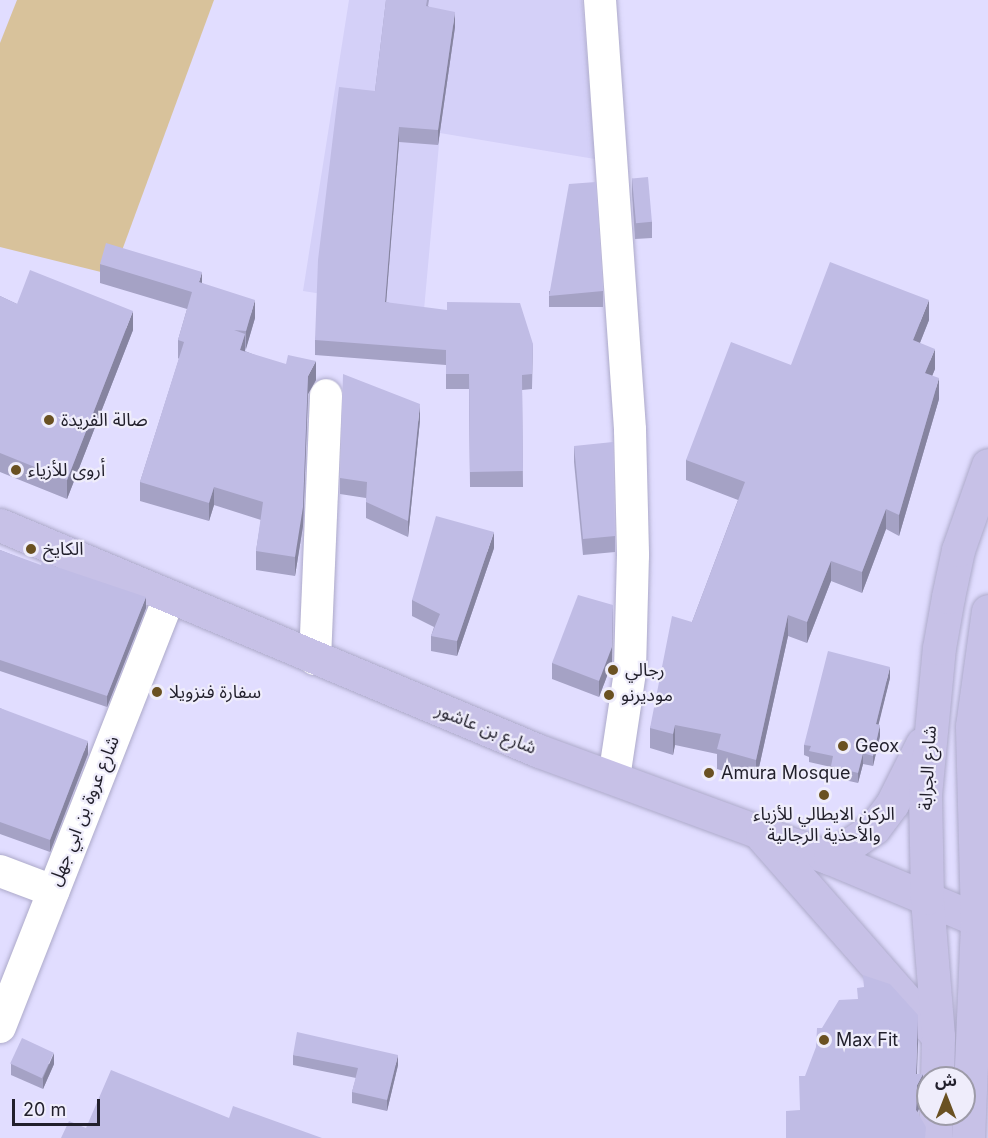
<!DOCTYPE html>
<meta charset="utf-8">
<style>
body{margin:0}
#map{position:relative;width:988px;height:1138px;overflow:hidden;background:#e1ddff;font-family:Inter,"Noto Sans Arabic",sans-serif}
div>[style]{position:absolute}
.built>*{inset:0;background:#d4d0f8}
.green>*{inset:0;background:#d8c29b}
.roads{filter:drop-shadow(0 0 2px #adaaca) drop-shadow(0 0 2px #adaaca)}
.minor>*{height:32px;margin:-16px;padding:0 16px;transform-origin:16px;border-radius:16px;background:#fff}
.primary>*{height:33px;margin:-16.5px;padding:0 16.5px;transform-origin:16.5px;border-radius:16.5px;background:#c7c1e7}
.wall>*{inset:0;background:#a5a2c5;transform-origin:0 0}
.shaded-wall>*{inset:0;background:#8684a0}
.building>*{inset:0;background:#c0bce5;transform-origin:0 0}
.dots>*{width:16px;height:16px;translate:-50% -50%;box-sizing:border-box;border:3px solid #efedfb;border-radius:50%}
span{translate:-50% -50%;white-space:nowrap;text-align:center;line-height:1.15;-webkit-text-stroke:4.5px #efedfb;paint-order:stroke}
.poi-label{font-size:18px;color:#211f2b}
.left{translate:0 -50%;text-align:left}
.street-label{font-size:18px;color:#211f2b}
.north{position:absolute;left:916px;top:1066px;width:60px;height:60px;box-sizing:border-box;background:#efedfb;border:2px solid #9d9ba8;border-radius:50%;rotate:0deg;font-size:16px;font-weight:700;line-height:24px;text-align:center;color:#211f2b}
.north::after{content:'';display:block;margin:auto;width:21px;height:27px;background:#6a5122;clip-path:polygon(50% 0,100% 100%,50% 72%,0 100%)}
.scale{position:absolute;left:12px;top:1099px;width:88px;height:27px;box-sizing:border-box;border:3px solid #211f2b;border-top:0;padding-left:8px;font-size:18px;line-height:21px;white-space:nowrap;color:#211f2b;-webkit-text-stroke:4px #efedfb;paint-order:stroke}
</style>
<div id="map">
<div class="built">
<div style="clip-path:polygon(349px 0,582px 0,595px 159px,440px 133px,424px 310px,303px 291px)"></div>
</div>
<div class="green">
<div style="clip-path:polygon(17px 0,214px 0,113px 275px,0 247px,0 43px)"></div>
</div>
<div class="roads">
<div class="minor">
<div style="left:600px;top:0;width:431px;rotate:86deg"></div>
<div style="left:630px;top:430px;width:125px;rotate:88.6deg"></div>
<div style="left:633px;top:555px;width:117px;rotate:91.5deg"></div>
<div style="left:630px;top:672px;width:107px;rotate:98.6deg"></div>
<div style="left:315px;top:659px;width:264px;rotate:-87.6deg"></div>
<div style="left:0;top:871px;width:57px;rotate:20.7deg"></div>
<div style="left:0;top:1027px;width:463px;rotate:-68.5deg"></div>
</div>
<div class="primary">
<div style="left:0;top:525px;width:584px;rotate:22.75deg"></div>
<div style="left:539px;top:751px;width:310px;rotate:20.2deg"></div>
<div style="left:830px;top:858px;width:171px;rotate:22.7deg"></div>
<div style="left:762px;top:836px;width:266px;rotate:48.7deg"></div>
<div style="left:830px;top:858px;width:53px;rotate:-34.3deg"></div>
<div style="left:874px;top:828px;width:30px;rotate:-53deg"></div>
<div style="left:892px;top:804px;width:67px;rotate:-63.4deg"></div>
<div style="left:937px;top:1078px;width:42px;rotate:-88.6deg"></div>
<div style="left:938px;top:1036px;width:138px;rotate:-94.6deg"></div>
<div style="left:927px;top:898px;width:103px;rotate:-91.1deg"></div>
<div style="left:925px;top:795px;width:148px;rotate:-84.6deg"></div>
<div style="left:939px;top:648px;width:52px;rotate:-80deg"></div>
<div style="left:948px;top:597px;width:48px;rotate:-78deg"></div>
<div style="left:958px;top:550px;width:90px;rotate:-70.6deg"></div>
<div style="left:935px;top:1138px;width:24px;rotate:-88deg"></div>
<div style="left:968px;top:1138px;width:219px;rotate:-87.6deg"></div>
<div style="left:977px;top:919px;width:193px;rotate:-91.5deg"></div>
<div style="left:972px;top:726px;width:116px;rotate:-82.1deg"></div>
</div>
</div>
<div class="wall">
<div style="clip-path:polygon(386px 0,429px 0,428px 6px,455px 27px,438px 145px,399px 142px,386px 302px,533px 344px,532px 389px,522px 390px,523px 487px,470px 487px,469px 389px,446px 389px,446px 365px,315px 355px,315px 340px,375px 91px)"></div>
<div style="clip-path:polygon(632px 178px,652px 222px,652px 238px,635px 239px,632px 194px)"></div>
<div style="clip-path:polygon(100px 264px,202px 283px,255px 318px,245px 351px,316px 380px,308px 394px,303px 526px,295px 576px,256px 570px,256px 551px,261px 520px,214px 505px,209px 521px,140px 501px,140px 482px,179px 359px,178px 358px,178px 340px,187px 309px,100px 283px)"></div>
<div style="left:603px;top:291px;width:16px;height:54px;rotate:90deg"></div>
<div style="clip-path:polygon(0 296px,17px 304px,133px 330px,67px 499px,0 472px)"></div>
<div style="clip-path:polygon(929px 320px,920px 343px,935px 369px,932px 376px,939px 399px,899px 536px,886px 529px,862px 593px,831px 581px,807px 643px,788px 636px,756px 781px,717px 769px,717px 754px,675px 745px,673px 755px,650px 748px,650px 728px,692px 622px,738px 500px,686px 480px,686px 460px,791px 365px)"></div>
<div style="clip-path:polygon(420px 420px,408px 537px,366px 518px,366px 498px,340px 494px,340px 478px)"></div>
<div style="clip-path:polygon(574px 446px,615px 536px,615px 552px,583px 555px,574px 462px)"></div>
<div style="clip-path:polygon(494px 548px,457px 656px,431px 651px,431px 636px,434px 627px,412px 616px,412px 600px)"></div>
<div style="clip-path:polygon(0 550px,146px 608px,107px 707px,0 671px)"></div>
<div style="clip-path:polygon(552px 663px,612px 663px,599px 697px,552px 679px)"></div>
<div style="clip-path:polygon(890px 678px,878px 725px,880px 736px,873px 766px,863px 764px,858px 783px,831px 777px,831px 767px,809px 762px,809px 757px,804px 755px,804px 745px)"></div>
<div style="clip-path:polygon(0 708px,88px 754px,50px 852px,0 834px)"></div>
<div style="clip-path:polygon(293px 1055px,398px 1065px,387px 1111px,352px 1103px,352px 1092px,356px 1078px,293px 1065px)"></div>
<div style="clip-path:polygon(11px 1064px,54px 1064px,43px 1089px,11px 1075px)"></div>
</div>
<div class="shaded-wall">
<div style="clip-path:polygon(455px 12px,455px 27px,438px 145px,438px 130px)"></div>
<div style="clip-path:polygon(399px 127px,399px 142px,385px 317px,385px 302px)"></div>
<div style="clip-path:polygon(202px 272px,202px 291px,199px 282px)"></div>
<div style="clip-path:polygon(255px 300px,255px 318px,246px 349px,246px 331px)"></div>
<div style="clip-path:polygon(929px 300px,929px 320px,913px 360px,913px 340px)"></div>
<div style="clip-path:polygon(133px 311px,133px 330px,67px 499px,67px 480px)"></div>
<div style="clip-path:polygon(245px 334px,245px 353px,240px 350px)"></div>
<div style="clip-path:polygon(935px 349px,935px 369px,925px 393px,925px 373px)"></div>
<div style="clip-path:polygon(316px 361px,316px 380px,308px 394px,303px 526px,295px 576px,295px 557px,308px 376px)"></div>
<div style="clip-path:polygon(939px 378px,939px 399px,899px 536px,899px 515px)"></div>
<div style="clip-path:polygon(420px 404px,420px 420px,408px 537px,408px 521px)"></div>
<div style="clip-path:polygon(214px 487px,214px 505px,209px 521px,209px 503px)"></div>
<div style="clip-path:polygon(886px 509px,886px 529px,862px 593px,862px 572px)"></div>
<div style="clip-path:polygon(494px 532px,494px 548px,457px 656px,457px 641px)"></div>
<div style="clip-path:polygon(831px 561px,831px 581px,807px 643px,807px 622px)"></div>
<div style="clip-path:polygon(146px 597px,146px 608px,107px 707px,107px 696px)"></div>
<div style="clip-path:polygon(613px 605px,612px 663px,599px 697px,599px 681px)"></div>
<div style="clip-path:polygon(788px 615px,788px 636px,756px 781px,756px 760px)"></div>
<div style="clip-path:polygon(890px 667px,890px 678px,876px 735px,876px 724px)"></div>
<div style="clip-path:polygon(675px 725px,675px 745px,673px 755px,673px 734px)"></div>
<div style="clip-path:polygon(880px 725px,880px 736px,873px 766px,873px 756px)"></div>
<div style="clip-path:polygon(88px 741px,88px 754px,50px 852px,50px 840px)"></div>
<div style="clip-path:polygon(863px 753px,863px 764px,858px 783px,858px 773px)"></div>
<div style="clip-path:polygon(918px 1015px,918px 1042px,916px 1101px,916px 1074px)"></div>
<div style="clip-path:polygon(54px 1053px,54px 1064px,43px 1089px,43px 1078px)"></div>
<div style="clip-path:polygon(398px 1055px,398px 1065px,387px 1111px,387px 1100px)"></div>
<div style="clip-path:polygon(923px 1074px,923px 1101px,917px 1113px,916px 1110px,917px 1085px)"></div>
</div>
<div class="building">
<div style="clip-path:polygon(386px 0,427px 0,426px 6px,455px 12px,438px 130px,399px 127px,385px 302px,447px 310px,447px 302px,520px 303px,533px 344px,532px 374px,522px 375px,523px 471px,470px 472px,469px 374px,446px 374px,446px 350px,315px 340px,318px 260px,339px 87px,375px 91px)"></div>
<div style="left:648px;top:177px;width:45px;height:16px;rotate:85deg"></div>
<div style="clip-path:polygon(596px 182px,603px 291px,549px 296px,569px 184px)"></div>
<div style="clip-path:polygon(106px 243px,202px 272px,199px 282px,255px 300px,246px 331px,234px 330px,245px 334px,240px 350px,286px 364px,288px 355px,316px 361px,308px 376px,303px 507px,295px 557px,256px 551px,263px 502px,214px 487px,209px 503px,140px 482px,184px 342px,178px 340px,192px 292px,100px 264px)"></div>
<div style="clip-path:polygon(830px 262px,929px 300px,913px 340px,935px 349px,925px 373px,939px 378px,899px 515px,886px 509px,862px 572px,831px 561px,807px 622px,788px 615px,756px 760px,717px 749px,721px 734px,675px 725px,673px 734px,650px 728px,672px 616px,692px 622px,745px 482px,686px 460px,731px 342px,791px 365px)"></div>
<div style="clip-path:polygon(30px 270px,133px 311px,67px 480px,0 453px,0 296px,17px 304px)"></div>
<div style="clip-path:polygon(343px 374px,420px 404px,408px 521px,366px 502px,367px 482px,340px 478px)"></div>
<div style="clip-path:polygon(613px 442px,615px 536px,583px 539px,574px 446px)"></div>
<div style="clip-path:polygon(436px 516px,494px 532px,457px 641px,431px 636px,440px 614px,412px 600px)"></div>
<div style="clip-path:polygon(0 550px,41px 565px,42px 562px,146px 597px,107px 696px,0 660px)"></div>
<div style="clip-path:polygon(578px 595px,613px 605px,612px 647px,599px 681px,552px 663px)"></div>
<div style="clip-path:polygon(828px 651px,890px 667px,876px 724px,880px 725px,873px 756px,863px 753px,858px 773px,831px 766px,833px 756px,809px 751px,811px 746px,804px 745px)"></div>
<div style="clip-path:polygon(0 708px,88px 741px,50px 840px,0 822px)"></div>
<div style="clip-path:polygon(863px 975px,890px 984px,918px 1015px,916px 1074px,923px 1074px,917px 1085px,916px 1110px,926px 1127px,925px 1138px,786px 1138px,786px 1111px,800px 1110px,799px 1076px,805px 1076px,816px 1047px,817px 1028px,822px 1028px,839px 1000px,858px 999px,857px 988px,864px 987px)"></div>
<div style="clip-path:polygon(297px 1032px,398px 1055px,387px 1100px,352px 1092px,358px 1068px,293px 1055px)"></div>
<div style="left:22px;top:1038px;width:35px;height:28px;rotate:25deg"></div>
<div style="clip-path:polygon(111px 1070px,229px 1118px,233px 1106px,322px 1138px,61px 1138px,69px 1121px,86px 1128px)"></div>
</div>
<div class="dots">
<div style="left:49px;top:420px;background:#6a5122"></div>
<div style="left:16px;top:470px;background:#6a5122"></div>
<div style="left:31px;top:549px;background:#6a5122"></div>
<div style="left:613px;top:670px;background:#6a5122"></div>
<div style="left:157px;top:692px;background:#6a5122"></div>
<div style="left:609px;top:695px;background:#6a5122"></div>
<div style="left:843px;top:746px;background:#6a5122"></div>
<div style="left:709px;top:773px;background:#6a5122"></div>
<div style="left:824px;top:795px;background:#6a5122"></div>
<div style="left:824px;top:1040px;background:#6a5122"></div>
</div>
<div class="poi-label">
<span class="left" style="left:61px;top:420px">صالة الفريدة</span>
<span class="left" style="left:28px;top:470px">أروى للأزياء</span>
<span class="left" style="left:43px;top:549px">الكايخ</span>
<span class="left" style="left:625px;top:670px">رجالي</span>
<span class="left" style="left:169px;top:692px">سفارة فنزويلا</span>
<span class="left" style="left:621px;top:695px">موديرنو</span>
<span class="left" style="left:855px;top:746px">Geox</span>
<span class="left" style="left:721px;top:773px">Amura Mosque</span>
<span style="left:824px;top:825px">الركن الايطالي للأزياء<br>والأحذية الرجالية</span>
<span class="left" style="left:836px;top:1040px">Max Fit</span>
</div>
<div class="street-label">
<span style="left:486px;top:729px;rotate:22deg">شارع بن عاشور</span>
<span style="left:928px;top:768px;rotate:-87deg">شارع الجرابة</span>
<span style="left:84px;top:811px;rotate:-68deg">شارع عروة بن ابي جهل</span>
</div>
<div class="north">ش</div>
<div class="scale">20 m</div>
</div>
